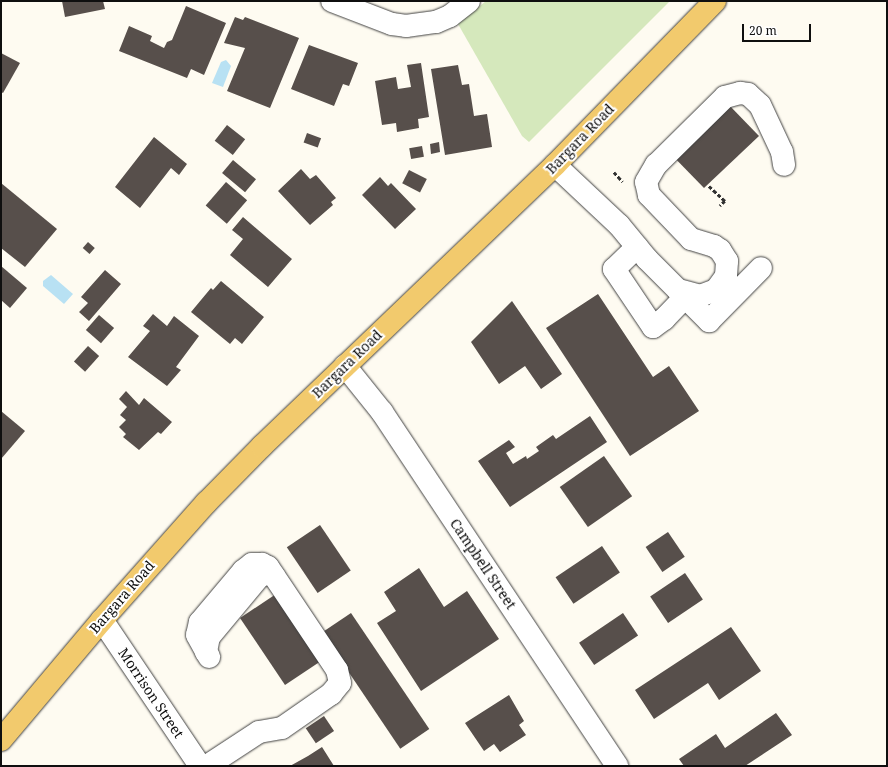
<!DOCTYPE html>
<style>
body{margin:0}
#map{position:relative;width:888px;height:767px;overflow:hidden;background:#fefbf1;font-family:"Noto Serif",serif}
div>[style]{position:absolute}
.green>*{inset:0;background:#d5e8bc}
.water>*{inset:0;background:#b8e1f3}
.building>*{inset:0;background:#574f4b;transform-origin:0 0}
.path>*{height:2.5px;margin-top:-1.25px;transform-origin:0;background:repeating-linear-gradient(90deg,#313131 0 4px,transparent 0 6px)}
.roads{filter:drop-shadow(0 0 1px #424242) drop-shadow(0 0 1px #424242)}
.minor>*{height:22px;margin:-11px;padding:0 11px;transform-origin:11px;border-radius:11px;background:#fff}
.major>*{height:22px;margin:-11px;padding:0 11px;transform-origin:11px;border-radius:11px;background:#f2ca6d}
span{translate:-50% -50%;white-space:nowrap;text-align:center;line-height:1.15;-webkit-text-stroke:4px #fff;paint-order:stroke}
.street-label{font-size:14px;color:#0f0f0f}
.frame{position:absolute;inset:0;border:2px solid #0f0f0f;pointer-events:none}
.scale{position:absolute;left:742px;top:24px;width:69px;height:18px;box-sizing:border-box;border:2px solid #0f0f0f;border-top:0;padding-left:5px;font-size:12px;line-height:14px;white-space:nowrap;color:#0f0f0f;-webkit-text-stroke:3px #fff;paint-order:stroke}
</style>
<div id="map">
<div class="green">
<div style="clip-path:polygon(486px 1px,670px 1px,529px 142px,522px 136px,458px 24px)"></div>
</div>
<div class="water">
<div style="clip-path:polygon(226px 60px,231px 66px,223px 87px,212px 83px,221px 62px)"></div>
<div style="clip-path:polygon(51px 275px,73px 294px,64px 304px,43px 286px,43px 281px)"></div>
</div>
<div class="building">
<div style="clip-path:polygon(62px 1px,103px 1px,105px 9px,65px 17px)"></div>
<div style="clip-path:polygon(186px 6px,226px 23px,204px 75px,191px 69px,187px 78px,119px 51px,129px 26px,152px 36px,150px 41px,164px 48px,167px 42px,172px 40px)"></div>
<div style="clip-path:polygon(235px 17px,243px 20px,245px 17px,299px 38px,270px 108px,227px 91px,245px 48px,224px 43px)"></div>
<div style="clip-path:polygon(309px 45px,358px 63px,349px 86px,343px 84px,334px 106px,291px 89px)"></div>
<div style="clip-path:polygon(1px 53px,20px 63px,3px 93px,1px 92px)"></div>
<div style="clip-path:polygon(421px 63px,429px 117px,418px 119px,419px 128px,397px 132px,396px 123px,382px 125px,375px 81px,396px 77px,398px 89px,411px 87px,407px 65px)"></div>
<div style="clip-path:polygon(458px 65px,462px 85px,469px 84px,474px 116px,487px 114px,492px 147px,445px 155px,431px 69px)"></div>
<div style="clip-path:polygon(729px 105px,759px 136px,704px 188px,665px 148px)"></div>
<div style="left:227px;top:125px;width:23px;height:20px;rotate:38deg"></div>
<div style="left:307px;top:133px;width:15px;height:10px;rotate:20deg"></div>
<div style="clip-path:polygon(154px 137px,187px 164px,179px 175px,171px 168px,140px 208px,115px 187px)"></div>
<div style="clip-path:polygon(439px 142px,440px 152px,431px 154px,430px 144px)"></div>
<div style="left:422px;top:146px;width:11px;height:13px;rotate:80deg"></div>
<div style="left:233px;top:160px;width:30px;height:17px;rotate:40deg"></div>
<div style="clip-path:polygon(301px 169px,310px 179px,316px 175px,336px 198px,331px 202px,333px 205px,310px 225px,278px 191px)"></div>
<div style="left:409px;top:170px;width:20px;height:15px;rotate:27deg"></div>
<div style="clip-path:polygon(380px 177px,388px 186px,391px 183px,416px 209px,395px 229px,362px 195px)"></div>
<div style="left:226px;top:182px;width:28px;height:31px;rotate:41deg"></div>
<div style="clip-path:polygon(1px 183px,57px 229px,25px 267px,1px 248px)"></div>
<div style="clip-path:polygon(243px 217px,292px 259px,268px 287px,230px 255px,243px 239px,232px 230px)"></div>
<div style="left:88px;top:242px;width:9px;height:8px;rotate:41deg"></div>
<div style="clip-path:polygon(1px 266px,27px 288px,10px 308px,1px 300px)"></div>
<div style="clip-path:polygon(105px 270px,121px 284px,89px 321px,79px 312px,88px 303px,81px 297px)"></div>
<div style="clip-path:polygon(221px 281px,264px 317px,242px 344px,235px 338px,230px 344px,191px 312px,211px 288px,213px 290px)"></div>
<div style="clip-path:polygon(598px 294px,653px 377px,669px 366px,699px 411px,630px 456px,546px 328px)"></div>
<div style="clip-path:polygon(512px 301px,562px 374px,541px 389px,525px 366px,499px 384px,471px 342px)"></div>
<div style="clip-path:polygon(153px 314px,167px 326px,174px 316px,199px 336px,176px 367px,181px 370px,167px 386px,128px 357px,150px 331px,143px 326px)"></div>
<div style="left:99px;top:315px;width:20px;height:20px;rotate:41deg"></div>
<div style="left:88px;top:346px;width:15px;height:21px;rotate:42deg"></div>
<div style="clip-path:polygon(126px 391px,139px 405px,144px 398px,172px 422px,161px 434px,158px 432px,139px 450px,123px 437px,126px 434px,119px 427px,126px 420px,120px 415px,127px 407px,119px 399px)"></div>
<div style="clip-path:polygon(1px 411px,25px 431px,1px 459px)"></div>
<div style="clip-path:polygon(590px 416px,607px 442px,510px 507px,478px 461px,509px 440px,515px 447px,506px 453px,513px 464px,526px 456px,527px 459px,539px 451px,536px 447px,553px 435px,556px 439px)"></div>
<div style="left:604px;top:456px;width:49px;height:54px;rotate:55deg"></div>
<div style="left:320px;top:525px;width:55px;height:40px;rotate:56deg"></div>
<div style="left:668px;top:532px;width:30px;height:27px;rotate:56deg"></div>
<div style="left:602px;top:546px;width:32px;height:56px;rotate:56deg"></div>
<div style="clip-path:polygon(419px 568px,444px 607px,467px 591px,499px 639px,421px 691px,377px 623px,396px 611px,384px 592px)"></div>
<div style="left:685px;top:573px;width:32px;height:42px;rotate:56deg"></div>
<div style="clip-path:polygon(288px 586px,321px 661px,285px 685px,240px 618px)"></div>
<div style="left:351px;top:613px;width:140px;height:35px;rotate:56deg"></div>
<div style="left:623px;top:613px;width:27px;height:53px;rotate:56deg"></div>
<div style="clip-path:polygon(731px 627px,761px 671px,719px 700px,708px 683px,654px 719px,635px 690px)"></div>
<div style="clip-path:polygon(509px 695px,524px 721px,519px 725px,526px 735px,500px 752px,494px 744px,484px 751px,465px 723px)"></div>
<div style="clip-path:polygon(776px 713px,792px 735px,745px 766px,684px 766px,679px 759px,716px 734px,725px 748px)"></div>
<div style="left:324px;top:716px;width:18px;height:22px;rotate:56deg"></div>
<div style="clip-path:polygon(322px 747px,334px 766px,290px 766px,308px 756px)"></div>
</div>
<div class="path">
<div style="left:614px;top:172px;width:13px;rotate:48deg"></div>
<div style="left:709px;top:186px;width:22px;rotate:43deg"></div>
<div style="left:725px;top:201px;width:7px;rotate:135deg"></div>
</div>
<div class="roads">
<div class="minor">
<div style="left:332px;top:1px;width:64px;rotate:21deg"></div>
<div style="left:392px;top:24px;width:14px;rotate:8deg"></div>
<div style="left:406px;top:26px;width:30px;rotate:-8deg"></div>
<div style="left:436px;top:22px;width:15px;rotate:-23deg"></div>
<div style="left:450px;top:16px;width:24px;rotate:-38deg"></div>
<div style="left:555px;top:165px;width:88px;rotate:43.2deg"></div>
<div style="left:619px;top:225px;width:44px;rotate:50.5deg"></div>
<div style="left:647px;top:259px;width:88px;rotate:45deg"></div>
<div style="left:709px;top:321px;width:74px;rotate:-45.5deg"></div>
<div style="left:637px;top:247px;width:32px;rotate:136deg"></div>
<div style="left:614px;top:269px;width:70px;rotate:56.1deg"></div>
<div style="left:653px;top:327px;width:14px;rotate:-36deg"></div>
<div style="left:664px;top:319px;width:30px;rotate:-46deg"></div>
<div style="left:678px;top:290px;width:23px;rotate:15deg"></div>
<div style="left:700px;top:296px;width:17px;rotate:-21deg"></div>
<div style="left:716px;top:290px;width:17px;rotate:-54deg"></div>
<div style="left:726px;top:276px;width:15px;rotate:-86deg"></div>
<div style="left:727px;top:261px;width:13px;rotate:-122deg"></div>
<div style="left:720px;top:250px;width:7px;rotate:-146deg"></div>
<div style="left:714px;top:246px;width:24px;rotate:-163deg"></div>
<div style="left:691px;top:239px;width:61px;rotate:-133.7deg"></div>
<div style="left:649px;top:195px;width:13px;rotate:-103deg"></div>
<div style="left:646px;top:182px;width:20px;rotate:-60deg"></div>
<div style="left:656px;top:165px;width:97px;rotate:-44.6deg"></div>
<div style="left:725px;top:97px;width:16px;rotate:-15deg"></div>
<div style="left:740px;top:93px;width:8px;rotate:7deg"></div>
<div style="left:748px;top:94px;width:16px;rotate:43deg"></div>
<div style="left:760px;top:105px;width:52px;rotate:64.9deg"></div>
<div style="left:782px;top:152px;width:13px;rotate:81deg"></div>
<div style="left:345px;top:366px;width:59px;rotate:51.2deg"></div>
<div style="left:382px;top:412px;width:425px;rotate:56.4deg"></div>
<div style="left:102px;top:620px;width:176px;rotate:56.1deg"></div>
<div style="left:206px;top:652px;width:15px;rotate:-79deg"></div>
<div style="left:209px;top:637px;width:78px;rotate:-50.2deg"></div>
<div style="left:259px;top:577px;width:9px;rotate:-27deg"></div>
<div style="left:267px;top:573px;width:8px;rotate:23deg"></div>
<div style="left:207px;top:766px;width:62px;rotate:-33.2deg"></div>
<div style="left:259px;top:732px;width:23px;rotate:-10deg"></div>
<div style="left:282px;top:728px;width:60px;rotate:-34.8deg"></div>
<div style="left:331px;top:694px;width:14px;rotate:-51deg"></div>
<div style="left:340px;top:683px;width:13px;rotate:-103deg"></div>
<div style="left:337px;top:670px;width:124px;rotate:-123.8deg"></div>
<div style="left:268px;top:567px;width:7px;rotate:-153deg"></div>
<div style="left:262px;top:564px;width:10px;rotate:180deg"></div>
<div style="left:252px;top:564px;width:11px;rotate:142deg"></div>
<div style="left:243px;top:571px;width:67px;rotate:130.1deg"></div>
<div style="left:200px;top:622px;width:13px;rotate:103deg"></div>
<div style="left:197px;top:635px;width:25px;rotate:61deg"></div>
</div>
<div class="major">
<div style="left:1px;top:740px;width:157px;rotate:-49.9deg"></div>
<div style="left:102px;top:620px;width:157px;rotate:-48.4deg"></div>
<div style="left:206px;top:503px;width:80px;rotate:-45.5deg"></div>
<div style="left:262px;top:446px;width:406px;rotate:-43.8deg"></div>
<div style="left:555px;top:165px;width:229px;rotate:-45.7deg"></div>
</div>
</div>
<div class="street-label">
<span style="left:580px;top:139px;rotate:-46deg">Bargara Road</span>
<span style="left:347px;top:364px;rotate:-44deg">Bargara Road</span>
<span style="left:483px;top:564px;rotate:56deg">Campbell Street</span>
<span style="left:122px;top:597px;rotate:-49deg">Bargara Road</span>
<span style="left:151px;top:693px;rotate:56deg">Morrison Street</span>
</div>
<div class="frame"></div>
<div class="scale">20 m</div>
</div>
